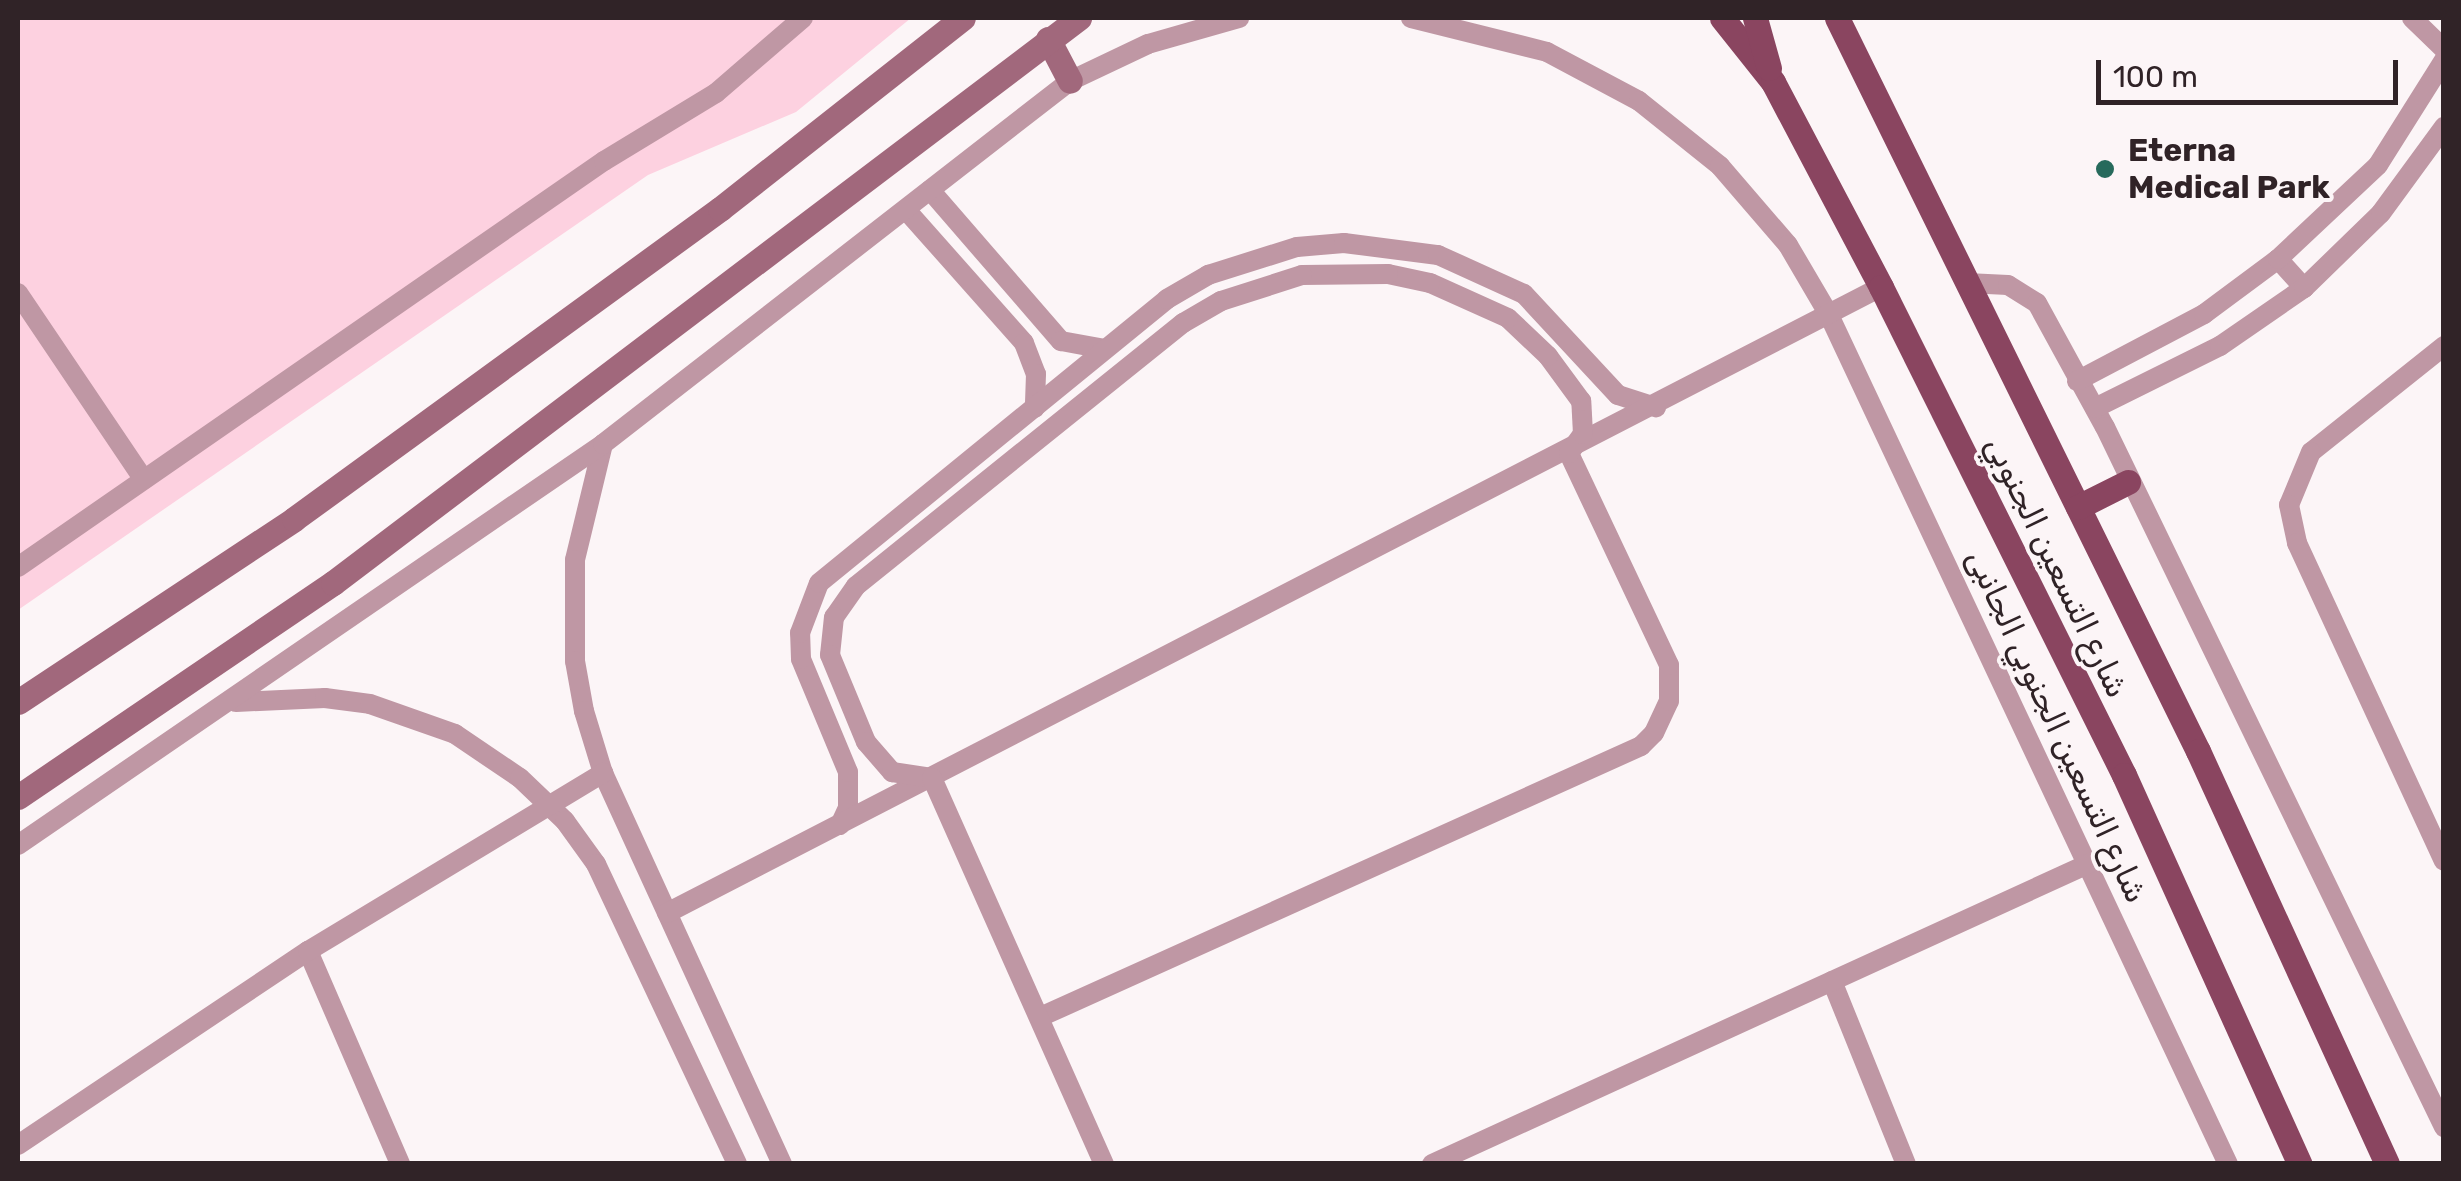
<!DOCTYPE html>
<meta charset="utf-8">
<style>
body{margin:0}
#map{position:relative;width:2461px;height:1181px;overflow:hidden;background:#fcf5f7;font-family:Rubik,Vazirmatn,sans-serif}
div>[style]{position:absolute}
.green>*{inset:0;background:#fdd1e0}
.street>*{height:20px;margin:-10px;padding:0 10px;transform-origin:10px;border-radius:10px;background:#bf97a4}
.secondary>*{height:25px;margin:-12.5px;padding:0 12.5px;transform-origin:12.5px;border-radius:12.5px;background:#a1687c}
.primary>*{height:25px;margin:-12.5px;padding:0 12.5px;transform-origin:12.5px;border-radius:12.5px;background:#8a4560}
.dots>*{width:28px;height:28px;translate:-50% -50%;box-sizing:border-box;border:5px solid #fcf5f7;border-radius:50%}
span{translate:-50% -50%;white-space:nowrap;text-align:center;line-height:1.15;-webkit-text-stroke:8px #fcf5f7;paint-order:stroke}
.poi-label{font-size:32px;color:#302327;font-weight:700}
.left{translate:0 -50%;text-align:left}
.street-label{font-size:32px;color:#302327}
.frame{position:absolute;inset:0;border:20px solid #302327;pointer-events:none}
.scale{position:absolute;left:2096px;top:60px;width:302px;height:45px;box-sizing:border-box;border:5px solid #302327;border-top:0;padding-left:12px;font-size:30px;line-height:35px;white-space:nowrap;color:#302327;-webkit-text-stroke:8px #fcf5f7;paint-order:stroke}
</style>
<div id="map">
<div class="green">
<div style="clip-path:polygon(18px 18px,911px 18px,796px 112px,648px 175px,18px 610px)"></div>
</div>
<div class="street">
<div style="left:1411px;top:18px;width:140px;rotate:14deg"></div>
<div style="left:1547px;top:52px;width:104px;rotate:28deg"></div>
<div style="left:1639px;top:101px;width:104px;rotate:38.7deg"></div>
<div style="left:1720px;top:166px;width:104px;rotate:49.3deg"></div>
<div style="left:1788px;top:245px;width:81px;rotate:59.6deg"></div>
<div style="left:1829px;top:315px;width:938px;rotate:64.83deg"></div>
<div style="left:2412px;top:18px;width:45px;rotate:44.1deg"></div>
<div style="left:930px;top:190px;width:200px;rotate:49.1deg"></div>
<div style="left:1061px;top:341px;width:45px;rotate:10.3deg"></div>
<div style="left:907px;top:211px;width:176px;rotate:48.4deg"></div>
<div style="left:1024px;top:343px;width:33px;rotate:69deg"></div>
<div style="left:1036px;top:374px;width:34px;rotate:92deg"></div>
<div style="left:2278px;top:259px;width:39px;rotate:48deg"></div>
<div style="left:1967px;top:283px;width:41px;rotate:2.8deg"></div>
<div style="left:2008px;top:285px;width:34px;rotate:32deg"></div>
<div style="left:2037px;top:303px;width:141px;rotate:61.3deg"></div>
<div style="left:2105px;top:427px;width:778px;rotate:64.16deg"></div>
<div style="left:18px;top:293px;width:225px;rotate:56deg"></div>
<div style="left:2444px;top:346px;width:170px;rotate:141.4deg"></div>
<div style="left:2311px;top:452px;width:57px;rotate:112.5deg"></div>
<div style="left:2289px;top:505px;width:39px;rotate:78deg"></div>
<div style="left:2297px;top:543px;width:350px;rotate:65.2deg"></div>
<div style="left:2077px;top:381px;width:144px;rotate:-27.8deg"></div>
<div style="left:2204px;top:314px;width:92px;rotate:-36.6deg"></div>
<div style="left:2278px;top:259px;width:137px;rotate:-43.2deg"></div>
<div style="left:2378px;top:165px;width:124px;rotate:-57.8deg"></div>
<div style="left:2095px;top:408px;width:140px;rotate:-26.4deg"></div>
<div style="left:2220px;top:346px;width:102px;rotate:-34.6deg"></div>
<div style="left:2304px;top:288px;width:107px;rotate:-44.2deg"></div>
<div style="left:2381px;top:213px;width:107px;rotate:-53.8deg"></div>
<div style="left:603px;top:444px;width:119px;rotate:103.6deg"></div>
<div style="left:575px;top:560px;width:101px;rotate:90deg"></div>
<div style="left:575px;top:661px;width:51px;rotate:79.8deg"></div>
<div style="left:584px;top:711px;width:65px;rotate:73deg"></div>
<div style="left:603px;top:773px;width:430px;rotate:65.4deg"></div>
<div style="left:18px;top:567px;width:713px;rotate:-34.72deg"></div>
<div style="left:604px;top:161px;width:131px;rotate:-31.3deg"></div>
<div style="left:716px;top:93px;width:115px;rotate:-40.8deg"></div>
<div style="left:236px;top:702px;width:89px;rotate:-2.6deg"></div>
<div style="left:325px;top:698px;width:45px;rotate:7.6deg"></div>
<div style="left:370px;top:704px;width:90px;rotate:19.4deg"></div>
<div style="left:455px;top:734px;width:78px;rotate:34.1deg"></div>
<div style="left:520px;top:778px;width:62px;rotate:43.7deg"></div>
<div style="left:565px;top:821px;width:53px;rotate:54.2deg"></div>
<div style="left:596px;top:864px;width:331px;rotate:64.8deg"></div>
<div style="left:840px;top:825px;width:19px;rotate:-65deg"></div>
<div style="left:848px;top:808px;width:36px;rotate:-90deg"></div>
<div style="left:848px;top:772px;width:122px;rotate:-112.6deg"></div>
<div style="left:801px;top:659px;width:26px;rotate:-92deg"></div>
<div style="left:800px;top:633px;width:53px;rotate:-69.2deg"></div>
<div style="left:819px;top:583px;width:449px;rotate:-39.2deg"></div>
<div style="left:1167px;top:299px;width:48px;rotate:-30.3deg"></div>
<div style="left:1208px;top:275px;width:93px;rotate:-17.5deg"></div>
<div style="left:1297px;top:247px;width:47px;rotate:-4.9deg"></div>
<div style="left:1344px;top:243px;width:95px;rotate:7.3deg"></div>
<div style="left:1438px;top:255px;width:94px;rotate:24.4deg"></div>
<div style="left:1524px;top:294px;width:138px;rotate:47.1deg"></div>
<div style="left:1618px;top:395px;width:40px;rotate:18deg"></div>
<div style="left:18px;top:845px;width:709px;rotate:-34.43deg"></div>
<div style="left:603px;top:444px;width:591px;rotate:-37.86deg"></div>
<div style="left:1070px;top:81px;width:86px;rotate:-25.4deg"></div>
<div style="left:1148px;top:44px;width:95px;rotate:-15.9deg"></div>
<div style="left:667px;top:913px;width:1366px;rotate:-27.28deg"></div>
<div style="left:308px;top:951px;width:232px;rotate:66.6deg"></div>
<div style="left:1832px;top:981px;width:197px;rotate:68deg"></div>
<div style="left:1040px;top:1017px;width:659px;rotate:-24.27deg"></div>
<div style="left:1641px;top:746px;width:18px;rotate:-45deg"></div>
<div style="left:1654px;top:733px;width:35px;rotate:-65deg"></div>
<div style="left:1669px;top:701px;width:36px;rotate:-90deg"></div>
<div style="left:1669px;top:665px;width:234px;rotate:-115.3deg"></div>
<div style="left:1569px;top:453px;width:24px;rotate:-54deg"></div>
<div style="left:1583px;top:434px;width:33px;rotate:-93deg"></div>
<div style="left:1581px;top:401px;width:56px;rotate:-126.3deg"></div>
<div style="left:1548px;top:356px;width:55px;rotate:-136.5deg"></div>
<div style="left:1508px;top:318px;width:85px;rotate:-155.8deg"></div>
<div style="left:1430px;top:283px;width:43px;rotate:-167.9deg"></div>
<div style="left:1388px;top:274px;width:86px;rotate:179.3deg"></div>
<div style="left:1302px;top:275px;width:85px;rotate:162.2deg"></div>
<div style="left:1221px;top:301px;width:44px;rotate:149.9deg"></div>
<div style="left:1183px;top:323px;width:420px;rotate:141.2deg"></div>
<div style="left:856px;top:586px;width:38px;rotate:125deg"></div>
<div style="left:834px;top:617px;width:38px;rotate:96deg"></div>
<div style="left:830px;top:655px;width:94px;rotate:67.5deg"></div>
<div style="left:866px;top:742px;width:40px;rotate:49deg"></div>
<div style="left:892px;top:772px;width:40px;rotate:8.5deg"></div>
<div style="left:932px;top:778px;width:423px;rotate:66deg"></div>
<div style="left:18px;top:1145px;width:349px;rotate:-33.8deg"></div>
<div style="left:308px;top:951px;width:345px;rotate:-31.1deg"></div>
<div style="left:1432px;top:1164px;width:724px;rotate:-24.58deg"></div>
</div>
<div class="secondary">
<div style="left:1048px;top:39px;width:47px;rotate:62.4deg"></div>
<div style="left:18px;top:702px;width:331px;rotate:-33.5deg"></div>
<div style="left:294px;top:519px;width:527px;rotate:-36.04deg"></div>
<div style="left:720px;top:209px;width:309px;rotate:-38.2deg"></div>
<div style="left:18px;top:797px;width:381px;rotate:-34.2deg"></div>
<div style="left:333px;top:583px;width:936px;rotate:-37.14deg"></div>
</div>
<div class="primary">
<div style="left:1722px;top:18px;width:82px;rotate:51.4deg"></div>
<div style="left:1773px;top:82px;width:232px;rotate:62.2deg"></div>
<div style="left:1881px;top:287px;width:545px;rotate:63.53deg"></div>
<div style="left:2124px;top:775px;width:427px;rotate:65.7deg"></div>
<div style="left:1755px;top:18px;width:52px;rotate:74.4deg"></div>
<div style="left:1837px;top:18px;width:817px;rotate:63.78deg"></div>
<div style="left:2198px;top:751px;width:454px;rotate:65.4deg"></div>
<div style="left:2078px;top:507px;width:56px;rotate:-26.6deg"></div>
</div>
<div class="dots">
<div style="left:2105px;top:169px;background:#276a5c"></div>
</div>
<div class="poi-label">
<span class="left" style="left:2128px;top:169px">Eterna<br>Medical Park</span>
</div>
<div class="street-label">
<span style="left:2057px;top:567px;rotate:64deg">شارع التسعين الجنوبي</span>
<span style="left:2057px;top:726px;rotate:65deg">شارع التسعين الجنوبي الجانبى</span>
</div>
<div class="frame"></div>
<div class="scale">100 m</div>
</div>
